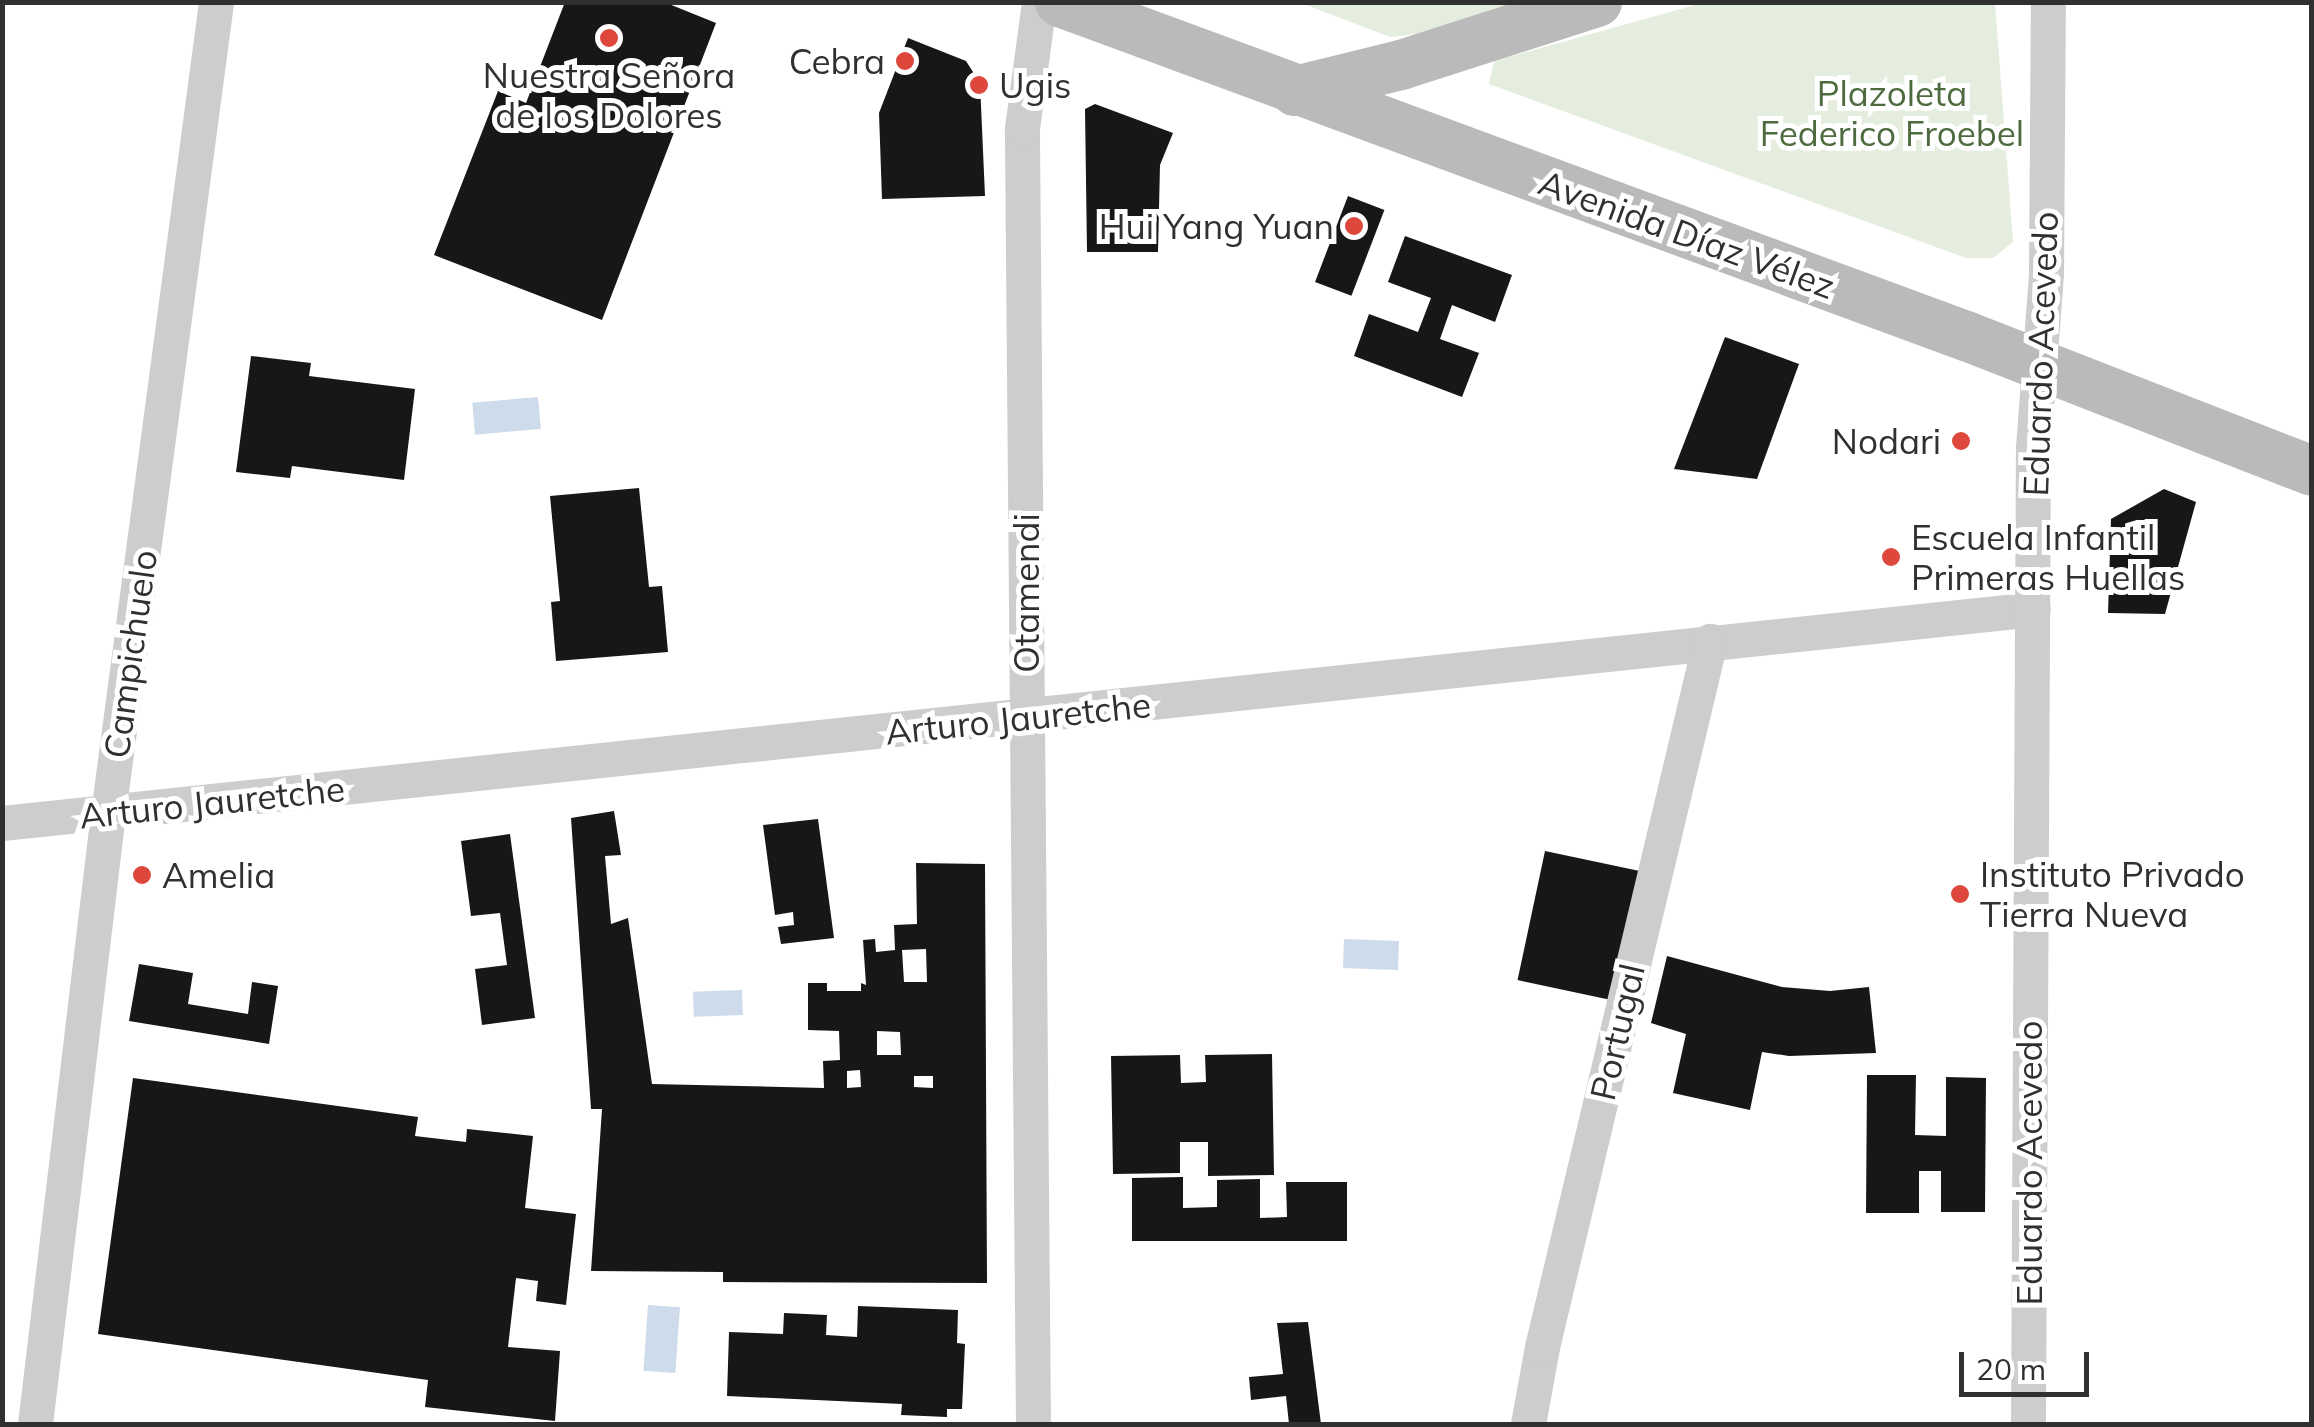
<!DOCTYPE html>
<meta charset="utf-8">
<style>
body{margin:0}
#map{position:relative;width:2314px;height:1427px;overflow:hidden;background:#fff;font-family:Mulish,sans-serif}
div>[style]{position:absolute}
.green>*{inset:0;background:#e5eddf}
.water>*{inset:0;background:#cddbeb;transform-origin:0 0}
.building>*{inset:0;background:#171717;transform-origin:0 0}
.minor>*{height:35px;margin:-17.5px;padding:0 17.5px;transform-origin:17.5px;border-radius:17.5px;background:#cdcdcd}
.secondary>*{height:50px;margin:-25px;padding:0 25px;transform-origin:25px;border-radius:25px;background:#bababa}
.dots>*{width:28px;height:28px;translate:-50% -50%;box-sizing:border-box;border:5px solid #fff;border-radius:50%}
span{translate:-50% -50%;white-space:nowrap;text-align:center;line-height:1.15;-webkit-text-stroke:10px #fff;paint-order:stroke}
.poi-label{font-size:35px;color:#303030}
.right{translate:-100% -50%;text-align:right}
.left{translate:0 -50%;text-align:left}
.park-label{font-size:35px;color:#4e6b3f}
.street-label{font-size:35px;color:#303030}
.frame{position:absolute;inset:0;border:5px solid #303030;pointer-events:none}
.scale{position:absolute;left:1959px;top:1352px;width:130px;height:45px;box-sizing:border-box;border:5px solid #303030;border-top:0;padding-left:12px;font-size:30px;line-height:35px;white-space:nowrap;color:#303030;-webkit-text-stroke:8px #fff;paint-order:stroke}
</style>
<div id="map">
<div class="green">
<div style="clip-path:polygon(1301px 3px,1536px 3px,1445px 31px,1390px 37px)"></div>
<div style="clip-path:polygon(1702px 3px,1995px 3px,2013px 242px,1993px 258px,1966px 258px,1489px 84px,1494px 61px)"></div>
</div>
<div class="water">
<div style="left:538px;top:397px;width:32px;height:66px;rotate:85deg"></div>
<div style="left:1344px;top:939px;width:55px;height:29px;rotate:2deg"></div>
<div style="left:742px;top:990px;width:25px;height:49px;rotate:88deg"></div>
<div style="left:648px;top:1305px;width:32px;height:66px;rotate:4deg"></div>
</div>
<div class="building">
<div style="clip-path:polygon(565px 2px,664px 2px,716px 23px,602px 320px,434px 255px,498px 91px,526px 103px)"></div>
<div style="clip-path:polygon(908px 38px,966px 61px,980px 83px,985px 196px,882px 199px,879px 113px)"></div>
<div style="clip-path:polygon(1095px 104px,1173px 133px,1160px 165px,1158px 252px,1087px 252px,1085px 109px)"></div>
<div style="left:1348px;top:196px;width:39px;height:92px;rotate:21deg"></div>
<div style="clip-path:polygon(1405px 236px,1512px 275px,1495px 322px,1452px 305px,1440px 339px,1479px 353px,1462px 397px,1354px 356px,1369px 314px,1418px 332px,1431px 298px,1388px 282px)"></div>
<div style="clip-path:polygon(1725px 337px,1799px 364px,1757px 479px,1674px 469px)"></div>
<div style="clip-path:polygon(251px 356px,311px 363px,309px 376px,415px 389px,404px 480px,292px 466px,290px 478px,236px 472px)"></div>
<div style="clip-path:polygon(639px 488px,649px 587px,662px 586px,668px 652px,556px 661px,551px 602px,560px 601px,550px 496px)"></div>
<div style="clip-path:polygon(2164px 489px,2196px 502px,2165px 614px,2108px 613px,2111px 519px)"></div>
<div style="clip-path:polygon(evenodd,614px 811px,621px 855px,605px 856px,611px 924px,628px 918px,652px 1084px,824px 1088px,823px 1061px,840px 1060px,839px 1031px,808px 1030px,808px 983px,827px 983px,827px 991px,861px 991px,861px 983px,866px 985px,863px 940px,875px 939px,876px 952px,895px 950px,894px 925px,917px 924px,916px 863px,985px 864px,987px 1283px,723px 1282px,723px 1272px,591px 1271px,602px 1109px,591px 1109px,571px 818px,614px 811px,926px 949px,927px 982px,904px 982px,902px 950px,926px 949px,614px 811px,877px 1031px,900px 1032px,901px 1055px,877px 1055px,877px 1031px,614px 811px,860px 1070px,861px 1087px,847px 1088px,847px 1071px,860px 1070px,614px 811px,914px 1076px,933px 1076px,933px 1088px,914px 1087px,914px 1076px)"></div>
<div style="clip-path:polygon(818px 819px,834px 938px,781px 944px,778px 927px,794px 925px,793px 912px,775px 915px,763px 825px)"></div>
<div style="clip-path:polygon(510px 834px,535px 1018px,482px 1025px,475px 969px,507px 965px,500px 913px,471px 916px,461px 841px)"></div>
<div style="left:1545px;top:851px;width:104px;height:132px;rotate:12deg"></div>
<div style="clip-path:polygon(1667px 956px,1782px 987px,1830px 991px,1869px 987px,1876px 1053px,1789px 1056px,1762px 1052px,1750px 1110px,1673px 1093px,1686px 1034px,1651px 1023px)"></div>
<div style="clip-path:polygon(139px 964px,193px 973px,188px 1004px,248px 1014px,252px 982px,278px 986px,269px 1044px,129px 1021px)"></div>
<div style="clip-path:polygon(1272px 1054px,1274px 1175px,1208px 1176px,1208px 1142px,1180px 1142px,1180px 1173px,1113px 1174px,1111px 1056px,1180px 1055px,1181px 1083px,1206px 1082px,1205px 1055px)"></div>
<div style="clip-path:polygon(1867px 1075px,1916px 1075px,1915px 1135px,1946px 1136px,1946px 1077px,1986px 1078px,1985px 1212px,1941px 1212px,1941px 1171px,1919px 1171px,1919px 1213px,1866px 1213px)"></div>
<div style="clip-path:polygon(133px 1078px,418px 1117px,415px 1136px,466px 1142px,467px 1129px,533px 1136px,525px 1208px,576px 1214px,566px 1305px,536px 1301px,538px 1281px,516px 1278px,508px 1347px,560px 1351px,555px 1421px,425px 1407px,428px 1380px,98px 1334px)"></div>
<div style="clip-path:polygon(1183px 1177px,1183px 1208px,1217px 1207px,1217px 1180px,1260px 1179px,1260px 1218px,1287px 1217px,1286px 1182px,1347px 1182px,1347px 1241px,1132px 1241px,1132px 1178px)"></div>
<div style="clip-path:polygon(858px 1306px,958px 1310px,957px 1343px,965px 1344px,962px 1409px,947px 1409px,947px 1417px,901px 1415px,902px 1404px,727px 1396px,729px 1332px,783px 1334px,784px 1313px,827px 1315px,826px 1335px,857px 1337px)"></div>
<div style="clip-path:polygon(1308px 1322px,1321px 1424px,1289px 1424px,1286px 1396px,1251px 1400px,1249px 1377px,1283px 1374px,1277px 1323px)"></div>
</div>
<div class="minor">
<div style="left:2px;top:823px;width:2042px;rotate:-6.01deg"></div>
<div style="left:35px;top:1424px;width:615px;rotate:-83.19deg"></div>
<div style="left:108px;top:813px;width:818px;rotate:-82.41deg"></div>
<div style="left:1033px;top:1424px;width:1296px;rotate:-90.49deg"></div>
<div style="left:1022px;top:128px;width:127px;rotate:-82.3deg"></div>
<div style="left:1528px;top:1424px;width:78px;rotate:-79.7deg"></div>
<div style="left:1542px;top:1347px;width:726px;rotate:-76.61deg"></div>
<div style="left:2028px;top:1424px;width:977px;rotate:-89.71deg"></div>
<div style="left:2033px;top:447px;width:174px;rotate:-85.7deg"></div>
<div style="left:2046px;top:273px;width:271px;rotate:-89.6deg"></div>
</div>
<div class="secondary">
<div style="left:1060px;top:2px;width:966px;rotate:20.24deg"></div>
<div style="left:1966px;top:336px;width:371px;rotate:21.3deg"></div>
<div style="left:1295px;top:91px;width:109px;rotate:-13.8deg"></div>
<div style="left:1401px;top:65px;width:206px;rotate:-17.8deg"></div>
</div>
<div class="dots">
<div style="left:609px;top:38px;background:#de473c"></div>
<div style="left:905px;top:61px;background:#de473c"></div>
<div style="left:979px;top:85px;background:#de473c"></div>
<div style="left:1354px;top:226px;background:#de473c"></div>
<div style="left:1961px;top:441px;background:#de473c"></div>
<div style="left:1891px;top:557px;background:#de473c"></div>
<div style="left:142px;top:875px;background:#de473c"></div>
<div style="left:1960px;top:894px;background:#de473c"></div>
</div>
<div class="poi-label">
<span class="right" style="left:885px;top:61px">Cebra</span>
<span style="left:609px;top:95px">Nuestra Señora<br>de los Dolores</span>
<span class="left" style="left:999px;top:85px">Ugis</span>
<span class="right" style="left:1334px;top:226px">Hui Yang Yuan</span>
<span class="right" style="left:1941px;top:441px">Nodari</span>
<span class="left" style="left:1911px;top:557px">Escuela Infantil<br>Primeras Huellas</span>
<span class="left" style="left:1980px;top:894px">Instituto Privado<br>Tierra Nueva</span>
<span class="left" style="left:162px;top:875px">Amelia</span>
</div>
<div class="park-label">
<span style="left:1892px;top:113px">Plazoleta<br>Federico Froebel</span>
</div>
<div class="street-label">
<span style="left:1687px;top:234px;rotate:20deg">Avenida Díaz Vélez</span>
<span style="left:2040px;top:354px;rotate:-88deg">Eduardo Acevedo</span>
<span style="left:1026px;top:593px;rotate:-90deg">Otamendi</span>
<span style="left:130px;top:654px;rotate:-82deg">Campichuelo</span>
<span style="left:1018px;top:718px;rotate:-6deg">Arturo Jauretche</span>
<span style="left:212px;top:802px;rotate:-6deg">Arturo Jauretche</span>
<span style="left:1617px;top:1032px;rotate:-77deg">Portugal</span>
<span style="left:2029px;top:1163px;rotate:-90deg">Eduardo Acevedo</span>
</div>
<div class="frame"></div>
<div class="scale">20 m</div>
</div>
